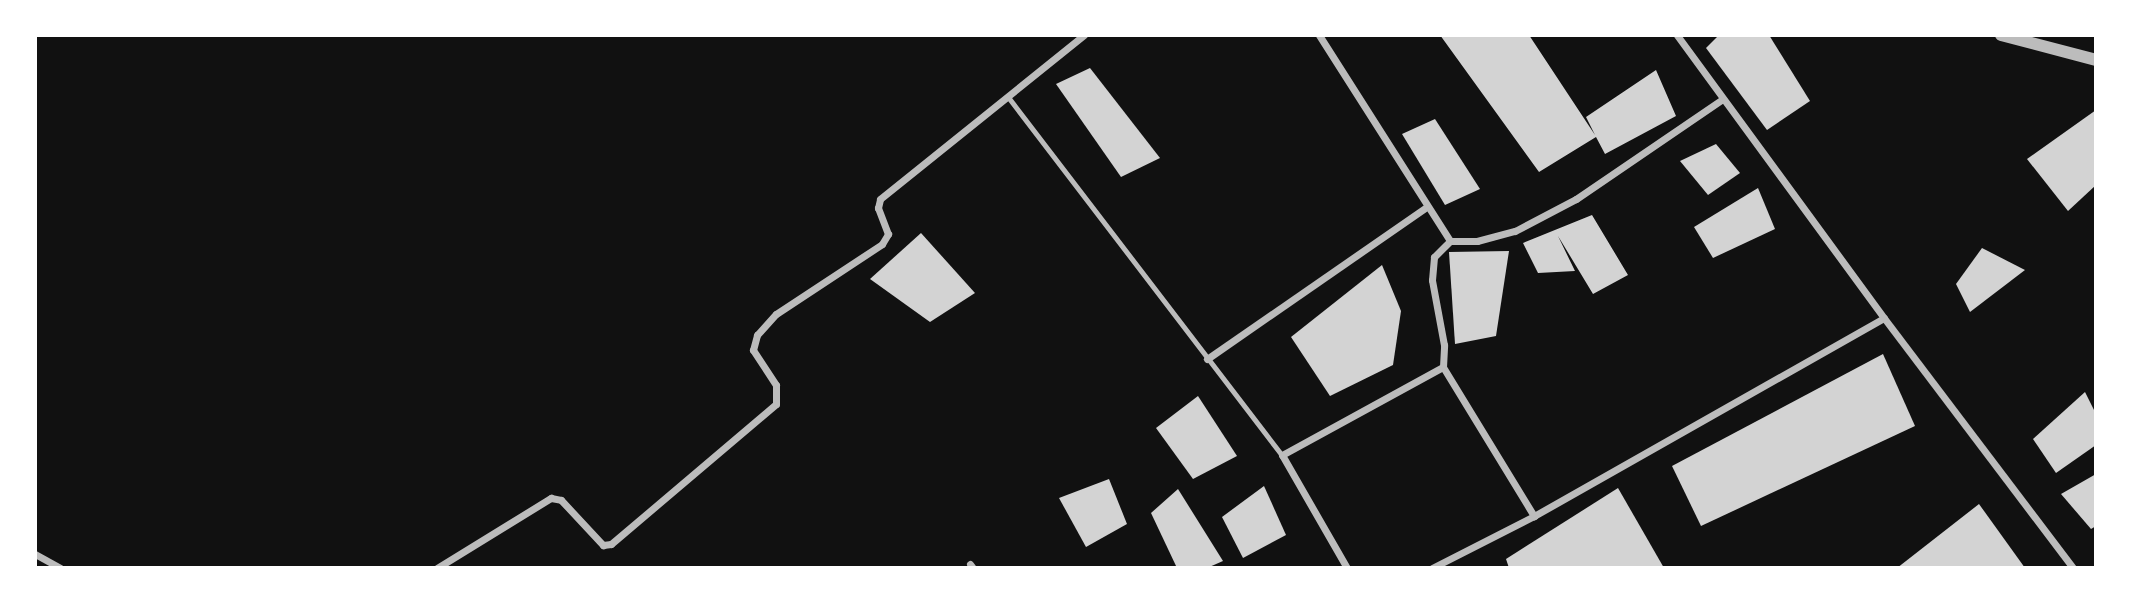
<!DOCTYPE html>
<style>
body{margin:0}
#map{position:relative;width:2131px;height:603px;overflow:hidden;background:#111;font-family:Poppins,sans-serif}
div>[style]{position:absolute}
.building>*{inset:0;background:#d3d3d3}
.service>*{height:5px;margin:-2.5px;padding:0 2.5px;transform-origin:2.5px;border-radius:2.5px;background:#bcbcbc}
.minor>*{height:7px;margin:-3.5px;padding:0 3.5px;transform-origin:3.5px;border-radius:3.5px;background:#bcbcbc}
.tertiary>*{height:12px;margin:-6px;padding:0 6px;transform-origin:6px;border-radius:6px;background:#bcbcbc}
span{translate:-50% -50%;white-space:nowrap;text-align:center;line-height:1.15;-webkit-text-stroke:7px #fff;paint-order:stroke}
.frame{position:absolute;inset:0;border:37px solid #fff;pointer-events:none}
</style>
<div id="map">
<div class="building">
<div style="clip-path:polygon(1440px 35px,1529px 35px,1595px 135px,1586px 117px,1656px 70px,1676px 116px,1605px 154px,1596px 137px,1539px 172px)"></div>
<div style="clip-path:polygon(1719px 35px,1769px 35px,1810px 101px,1767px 130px,1706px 48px)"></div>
<div style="clip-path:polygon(1090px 68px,1160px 158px,1121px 177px,1056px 84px)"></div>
<div style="clip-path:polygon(2096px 110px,2096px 185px,2068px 211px,2027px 159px)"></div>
<div style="clip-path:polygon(1435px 119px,1480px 189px,1445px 205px,1402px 134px)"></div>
<div style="clip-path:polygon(1716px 144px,1740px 173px,1708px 195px,1680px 161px)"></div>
<div style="clip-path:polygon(1758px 188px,1775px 229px,1713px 258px,1694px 227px)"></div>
<div style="clip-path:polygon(1592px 215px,1628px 275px,1593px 294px,1558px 236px,1575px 271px,1538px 273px,1523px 243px)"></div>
<div style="clip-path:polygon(921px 233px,975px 293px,930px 322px,870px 279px)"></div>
<div style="clip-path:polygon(1982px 248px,2025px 270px,1970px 312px,1956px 284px)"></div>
<div style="clip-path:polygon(1509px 251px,1496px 336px,1455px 344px,1449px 252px)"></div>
<div style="clip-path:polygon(1382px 265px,1401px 311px,1393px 365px,1330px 396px,1291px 337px)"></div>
<div style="clip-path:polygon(1883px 354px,1915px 426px,1701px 526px,1672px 466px)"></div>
<div style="clip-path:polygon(2085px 392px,2096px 414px,2096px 445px,2056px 473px,2033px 439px)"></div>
<div style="clip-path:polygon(1198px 396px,1237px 456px,1193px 479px,1156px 428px)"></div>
<div style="clip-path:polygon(2096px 474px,2096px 526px,2091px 529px,2061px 494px)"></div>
<div style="clip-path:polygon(1109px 479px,1127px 524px,1086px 547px,1059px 498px)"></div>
<div style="clip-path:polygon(1264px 486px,1286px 535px,1243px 558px,1222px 517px)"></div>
<div style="clip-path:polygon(1618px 488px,1664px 568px,1509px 568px,1506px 559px)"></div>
<div style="clip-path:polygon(1178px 489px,1223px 561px,1207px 568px,1177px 568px,1151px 513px)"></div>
<div style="clip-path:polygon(1979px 504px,2025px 568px,1897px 568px)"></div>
</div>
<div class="service">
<div style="left:1008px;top:97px;width:451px;rotate:52.6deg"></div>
</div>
<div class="minor">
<div style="left:1319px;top:35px;width:244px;rotate:57.5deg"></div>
<div style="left:1884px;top:318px;width:313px;rotate:52.9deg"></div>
<div style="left:1207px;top:359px;width:265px;rotate:-34.7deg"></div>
<div style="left:1443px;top:367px;width:175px;rotate:58.6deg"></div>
<div style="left:35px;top:554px;width:29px;rotate:29deg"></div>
<div style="left:970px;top:564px;width:5px;rotate:53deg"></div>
<div style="left:437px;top:568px;width:134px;rotate:-31.6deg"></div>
<div style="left:551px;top:498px;width:10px;rotate:11deg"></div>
<div style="left:561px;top:500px;width:62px;rotate:47deg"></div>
<div style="left:603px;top:545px;width:8px;rotate:-7deg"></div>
<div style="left:611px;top:544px;width:216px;rotate:-40.3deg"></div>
<div style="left:776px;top:404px;width:19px;rotate:-90deg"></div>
<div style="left:776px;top:385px;width:42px;rotate:-123.3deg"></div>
<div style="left:753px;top:350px;width:16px;rotate:-75deg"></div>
<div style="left:757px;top:335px;width:28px;rotate:-48deg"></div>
<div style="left:776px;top:314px;width:127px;rotate:-33.4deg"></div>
<div style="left:882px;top:244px;width:12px;rotate:-59deg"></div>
<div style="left:888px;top:234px;width:28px;rotate:-111deg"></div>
<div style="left:878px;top:208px;width:9px;rotate:-77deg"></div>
<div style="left:880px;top:199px;width:262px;rotate:-38.8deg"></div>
<div style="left:1347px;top:568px;width:130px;rotate:-119.9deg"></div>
<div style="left:1282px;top:455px;width:183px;rotate:-28.7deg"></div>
<div style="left:1443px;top:367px;width:22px;rotate:-87deg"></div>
<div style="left:1444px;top:345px;width:66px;rotate:-100.5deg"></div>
<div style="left:1432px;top:280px;width:23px;rotate:-85deg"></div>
<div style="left:1434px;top:257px;width:23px;rotate:-45deg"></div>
<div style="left:1450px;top:241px;width:27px"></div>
<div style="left:1477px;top:241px;width:39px;rotate:-15deg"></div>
<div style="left:1515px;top:231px;width:69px;rotate:-27.7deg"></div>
<div style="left:1576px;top:199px;width:176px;rotate:-34.3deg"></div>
<div style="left:1432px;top:568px;width:114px;rotate:-27deg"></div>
<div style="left:1534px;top:516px;width:402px;rotate:-29.5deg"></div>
<div style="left:1884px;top:318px;width:351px;rotate:-126.2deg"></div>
</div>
<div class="tertiary">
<div style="left:2001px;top:35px;width:98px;rotate:14.7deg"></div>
</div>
<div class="frame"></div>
</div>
